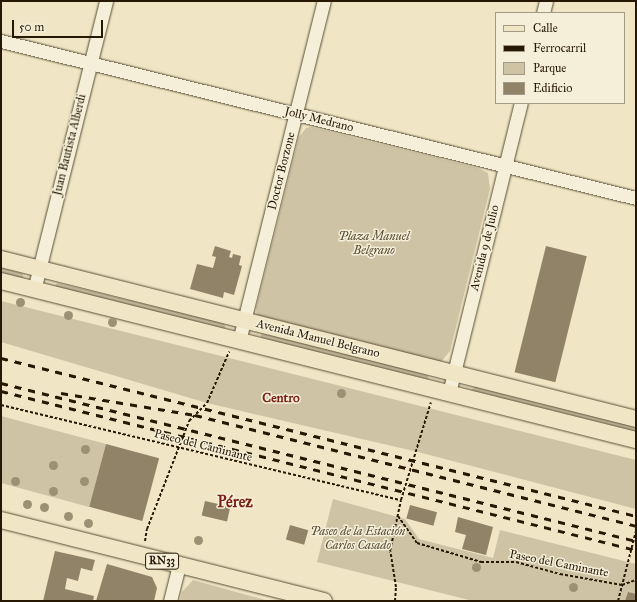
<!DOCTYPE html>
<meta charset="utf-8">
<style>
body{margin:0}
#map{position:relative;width:637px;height:602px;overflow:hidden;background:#f0e6c5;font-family:"IM FELL Great Primer",serif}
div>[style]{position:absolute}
.green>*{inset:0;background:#cec3a4}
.building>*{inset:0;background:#908368;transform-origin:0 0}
.path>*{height:2px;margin-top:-1px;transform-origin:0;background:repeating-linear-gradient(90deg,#271804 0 3px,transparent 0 5px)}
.roads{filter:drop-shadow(0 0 1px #594c34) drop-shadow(0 0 1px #594c34)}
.minor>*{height:13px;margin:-6.5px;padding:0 6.5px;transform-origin:6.5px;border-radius:6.5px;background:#f5efd9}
.major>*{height:16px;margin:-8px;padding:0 8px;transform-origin:8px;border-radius:8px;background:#f0e6c5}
.rail>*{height:3px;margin-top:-1.5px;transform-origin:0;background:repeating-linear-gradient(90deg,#271804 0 7px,transparent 0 14px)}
.trees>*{width:9px;height:9px;margin:-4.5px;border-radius:50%;background:#9d9175}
span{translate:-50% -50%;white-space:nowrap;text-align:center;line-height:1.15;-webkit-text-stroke:3px #f5efd9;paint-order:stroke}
.shield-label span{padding:1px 3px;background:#f5efd9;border:1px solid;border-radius:3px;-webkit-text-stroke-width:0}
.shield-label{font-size:11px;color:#271804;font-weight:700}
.street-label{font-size:12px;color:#271804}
.park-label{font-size:12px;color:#594b34;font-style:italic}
.neighbourhood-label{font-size:13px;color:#7a1f14;font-weight:700}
.district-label{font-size:16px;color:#7a1f14;font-weight:700}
.frame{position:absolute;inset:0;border:2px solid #271804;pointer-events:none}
.legend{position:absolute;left:495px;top:12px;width:130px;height:92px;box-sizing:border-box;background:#f5efd9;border:1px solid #a39984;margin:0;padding:5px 7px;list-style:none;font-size:12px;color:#271804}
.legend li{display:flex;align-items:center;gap:8px;height:20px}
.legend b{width:20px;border:1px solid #a39984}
.scale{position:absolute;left:12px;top:20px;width:91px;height:18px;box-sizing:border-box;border:2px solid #271804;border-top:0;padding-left:5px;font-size:12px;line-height:14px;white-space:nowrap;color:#271804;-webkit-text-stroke:3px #f5efd9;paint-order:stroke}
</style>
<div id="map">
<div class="green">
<div style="clip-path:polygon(311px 127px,478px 168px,488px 173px,490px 189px,450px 351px,441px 362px,257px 317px,256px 308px,299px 137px,306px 128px)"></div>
<div style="clip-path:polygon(1px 268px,22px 273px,24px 279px,1px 276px)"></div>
<div style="clip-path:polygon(57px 283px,224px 323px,226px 329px,225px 331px,55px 287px)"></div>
<div style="clip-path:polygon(1px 301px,636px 460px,636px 509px,418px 452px,207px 403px,1px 342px)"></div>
<div style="clip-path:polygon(265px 333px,427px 374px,429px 380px,427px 381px,261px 340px,261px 335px)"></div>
<div style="clip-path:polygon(475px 387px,636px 427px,636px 435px,470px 391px)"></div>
<div style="clip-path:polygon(1px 416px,106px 444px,89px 507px,1px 483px)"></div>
<div style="clip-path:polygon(333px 499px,405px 519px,419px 539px,493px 558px,500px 530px,636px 564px,636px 601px,473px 601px,317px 562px)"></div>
<div style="clip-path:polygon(193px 580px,269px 601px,180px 601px,182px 592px)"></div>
</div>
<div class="building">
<div style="clip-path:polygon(215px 246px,231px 251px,229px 257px,232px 258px,233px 254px,241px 256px,239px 265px,242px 266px,234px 295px,224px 292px,223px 298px,190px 289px,197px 264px,213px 268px,216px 257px,212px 256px)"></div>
<div style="left:546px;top:246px;width:42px;height:130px;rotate:14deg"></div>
<div style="left:106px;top:444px;width:55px;height:65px;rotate:15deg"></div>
<div style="left:205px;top:501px;width:26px;height:15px;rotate:13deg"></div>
<div style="left:410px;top:505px;width:28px;height:14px;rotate:15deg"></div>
<div style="clip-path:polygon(458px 517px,493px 527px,486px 555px,462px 549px,466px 535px,455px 532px)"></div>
<div style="left:290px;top:525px;width:19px;height:15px;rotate:16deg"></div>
<div style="clip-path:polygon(55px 551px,95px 560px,92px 571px,81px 568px,78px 581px,67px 578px,65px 589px,94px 596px,93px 601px,43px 601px)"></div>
<div style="clip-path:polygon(107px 564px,152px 577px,157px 588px,154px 601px,96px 601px)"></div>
<div style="clip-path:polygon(628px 592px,636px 594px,636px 601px,625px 601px)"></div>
</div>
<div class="path">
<div style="left:1px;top:405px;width:411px;rotate:13.4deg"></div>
<div style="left:398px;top:516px;width:33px;rotate:55deg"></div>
<div style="left:417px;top:543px;width:67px;rotate:16.5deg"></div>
<div style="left:481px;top:562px;width:35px"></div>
<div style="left:516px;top:562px;width:46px;rotate:15.3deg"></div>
<div style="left:560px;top:574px;width:63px;rotate:10.1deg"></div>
<div style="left:622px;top:585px;width:15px;rotate:-20deg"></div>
<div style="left:145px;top:541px;width:12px;rotate:-81deg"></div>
<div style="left:147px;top:529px;width:116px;rotate:-68.7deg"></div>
<div style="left:189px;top:421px;width:25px;rotate:-45deg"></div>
<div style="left:207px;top:403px;width:56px;rotate:-66.7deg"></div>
<div style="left:395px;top:601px;width:14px;rotate:-86deg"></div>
<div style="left:396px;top:587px;width:36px;rotate:-99deg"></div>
<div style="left:390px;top:551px;width:52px;rotate:-77.8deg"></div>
<div style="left:401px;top:500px;width:102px;rotate:-73deg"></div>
<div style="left:618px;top:601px;width:72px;rotate:-75.6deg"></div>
</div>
<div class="roads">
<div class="minor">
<div style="left:543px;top:13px;width:12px;rotate:-76deg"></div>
<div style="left:1px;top:41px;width:654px;rotate:13.89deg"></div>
<div style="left:34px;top:290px;width:298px;rotate:-76deg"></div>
<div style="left:239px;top:341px;width:350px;rotate:-76deg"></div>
<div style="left:449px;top:393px;width:299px;rotate:-76.1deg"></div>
<div style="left:170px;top:601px;width:37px;rotate:-76deg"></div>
</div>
<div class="major">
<div style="left:1px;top:259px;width:655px;rotate:14.14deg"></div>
<div style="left:1px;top:281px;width:655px;rotate:14.06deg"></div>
<div style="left:1px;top:520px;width:333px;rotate:14.1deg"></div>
</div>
</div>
<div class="rail">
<div style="left:1px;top:358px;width:654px;rotate:13.97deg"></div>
<div style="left:1px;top:383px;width:654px;rotate:13.97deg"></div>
<div style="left:1px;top:391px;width:655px;rotate:14.06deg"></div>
<div style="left:61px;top:393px;width:136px;rotate:9.3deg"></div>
<div style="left:195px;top:415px;width:455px;rotate:14.1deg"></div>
</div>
<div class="trees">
<div style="left:20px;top:302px"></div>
<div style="left:68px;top:315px"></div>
<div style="left:112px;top:322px"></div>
<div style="left:341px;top:393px"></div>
<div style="left:85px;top:449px"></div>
<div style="left:53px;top:465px"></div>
<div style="left:15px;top:481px"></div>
<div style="left:84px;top:481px"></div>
<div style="left:53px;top:491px"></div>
<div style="left:27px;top:504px"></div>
<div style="left:44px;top:507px"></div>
<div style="left:68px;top:516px"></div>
<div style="left:88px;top:523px"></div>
<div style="left:198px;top:540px"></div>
<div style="left:476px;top:567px"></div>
<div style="left:573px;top:587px"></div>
</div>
<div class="shield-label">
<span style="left:162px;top:561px">RN33</span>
</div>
<div class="street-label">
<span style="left:319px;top:120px;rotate:14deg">Jolly Medrano</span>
<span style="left:70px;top:145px;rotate:-76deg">Juan Bautista Alberdi</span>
<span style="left:282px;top:171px;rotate:-76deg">Doctor Borzone</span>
<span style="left:485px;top:248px;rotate:-76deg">Avenida 9 de Julio</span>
<span style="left:318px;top:339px;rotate:14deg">Avenida Manuel Belgrano</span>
<span style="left:203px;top:446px;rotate:14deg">Paseo del Caminante</span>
<span style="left:559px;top:564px;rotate:11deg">Paseo del Caminante</span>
</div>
<div class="park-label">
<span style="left:374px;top:244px">Plaza Manuel<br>Belgrano</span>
<span style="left:358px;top:539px">Paseo de la Estación<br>Carlos Casado</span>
</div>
<div class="neighbourhood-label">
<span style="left:281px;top:398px">Centro</span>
</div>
<div class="district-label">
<span style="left:235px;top:502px">Pérez</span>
</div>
<div class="frame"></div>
<ul class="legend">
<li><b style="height:5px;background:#f0e6c5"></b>Calle</li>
<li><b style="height:5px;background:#271804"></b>Ferrocarril</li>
<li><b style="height:11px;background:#cec3a4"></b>Parque</li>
<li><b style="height:11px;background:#908368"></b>Edificio</li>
</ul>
<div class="scale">50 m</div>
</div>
